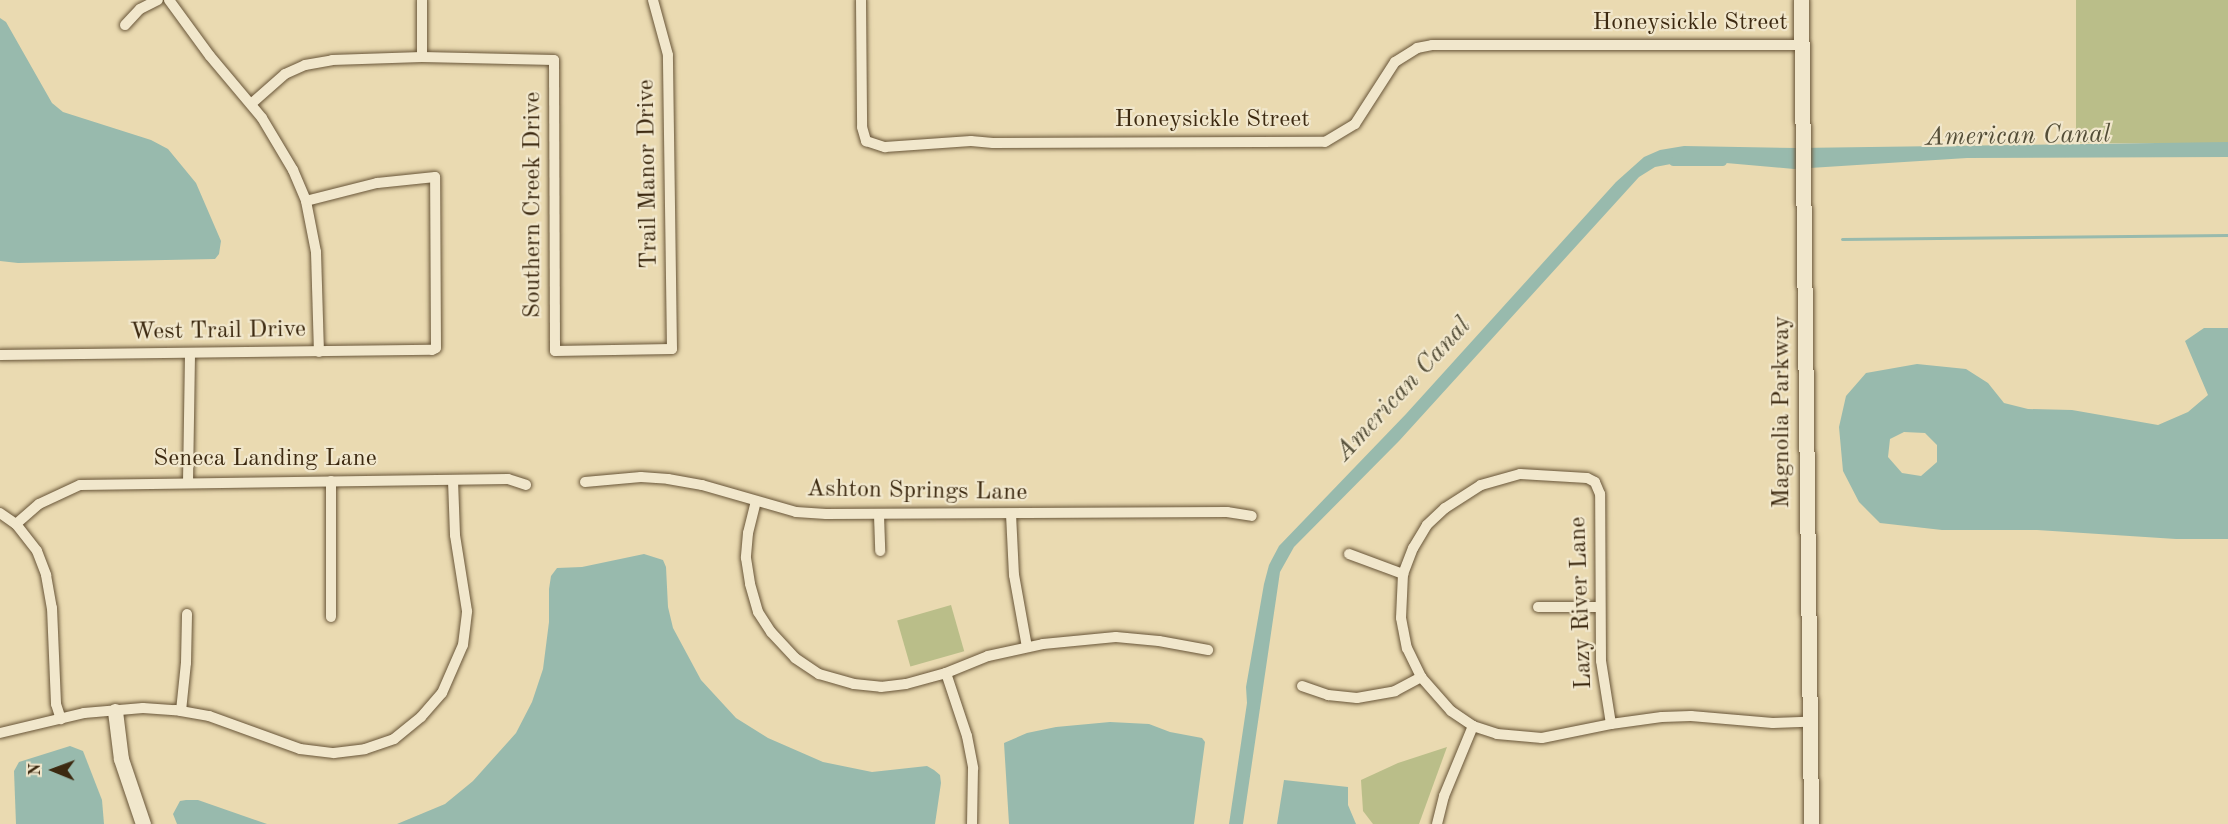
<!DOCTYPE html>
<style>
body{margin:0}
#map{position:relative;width:2228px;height:824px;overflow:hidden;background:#eadab1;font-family:"Old Standard TT",serif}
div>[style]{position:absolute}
.green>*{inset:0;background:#babe89;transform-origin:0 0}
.water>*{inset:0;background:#98baad}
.stream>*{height:3px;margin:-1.5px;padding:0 1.5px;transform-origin:1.5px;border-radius:1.5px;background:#98baad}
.canal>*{height:9px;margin:-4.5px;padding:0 4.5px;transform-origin:4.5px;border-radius:4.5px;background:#98baad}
.roads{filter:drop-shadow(0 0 2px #685538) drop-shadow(0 0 2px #685538)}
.street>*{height:10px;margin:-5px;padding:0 5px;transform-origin:5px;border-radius:5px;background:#f1e7cc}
.secondary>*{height:15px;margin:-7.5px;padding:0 7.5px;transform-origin:7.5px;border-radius:7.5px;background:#f1e7cc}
span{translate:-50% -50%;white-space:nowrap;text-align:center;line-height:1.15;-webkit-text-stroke:4.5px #f1e7cc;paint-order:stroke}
.street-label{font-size:24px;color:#3c2910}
.water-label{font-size:26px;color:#534d37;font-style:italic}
.north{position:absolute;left:24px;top:740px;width:60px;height:60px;-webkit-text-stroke:4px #f1e7cc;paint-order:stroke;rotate:271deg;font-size:16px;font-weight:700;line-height:24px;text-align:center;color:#3c2910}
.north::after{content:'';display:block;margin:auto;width:21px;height:27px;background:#3c2910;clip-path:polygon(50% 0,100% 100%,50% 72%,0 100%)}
</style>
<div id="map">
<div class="green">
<div style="left:2076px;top:0;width:152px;height:143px"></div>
<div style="left:951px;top:605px;width:48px;height:56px;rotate:74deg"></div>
<div style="clip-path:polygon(1447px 747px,1419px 824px,1373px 824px,1363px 811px,1361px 780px,1398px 763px)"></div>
</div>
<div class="water">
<div style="clip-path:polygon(0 18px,6px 22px,52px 103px,63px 112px,151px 140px,168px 149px,196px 183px,221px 241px,219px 254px,215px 259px,18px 263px,0 261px)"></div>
<div style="clip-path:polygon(2228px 142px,2228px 157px,1967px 158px,1794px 169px,1692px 160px,1655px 167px,1639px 177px,1399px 441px,1294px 547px,1280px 572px,1243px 824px,1229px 824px,1247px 703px,1246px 687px,1264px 584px,1269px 565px,1279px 546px,1406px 414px,1616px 182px,1644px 157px,1660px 150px,1684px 146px,1798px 148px)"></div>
<div style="clip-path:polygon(evenodd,2204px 328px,2228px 328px,2228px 539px,2176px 539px,2037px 530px,1942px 530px,1880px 523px,1859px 502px,1843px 471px,1839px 427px,1846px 396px,1866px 373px,1917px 364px,1966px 369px,1988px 383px,2004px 403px,2028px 409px,2072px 410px,2158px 425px,2188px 412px,2208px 395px,2185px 341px,2204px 328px,1904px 432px,1925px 433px,1937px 445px,1937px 462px,1921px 476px,1902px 473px,1888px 457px,1890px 439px,1904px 432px)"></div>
<div style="clip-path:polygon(644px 554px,663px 560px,666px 567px,668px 607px,673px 628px,701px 680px,736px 718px,768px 738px,823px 762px,872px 772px,927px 766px,934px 770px,940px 775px,941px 783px,935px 824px,397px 824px,445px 804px,473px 781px,516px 733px,532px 702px,543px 669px,549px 622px,549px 589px,551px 576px,557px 568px,582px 567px)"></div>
<div style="clip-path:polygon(1110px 722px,1149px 724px,1170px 732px,1202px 738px,1205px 742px,1194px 824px,1009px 824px,1004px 743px,1027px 733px,1056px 727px)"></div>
<div style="clip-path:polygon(70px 746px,83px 751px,102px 800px,104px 824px,16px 824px,14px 771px,19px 762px)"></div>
<div style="clip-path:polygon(1284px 780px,1348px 787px,1348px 805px,1356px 824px,1277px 824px)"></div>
<div style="clip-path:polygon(186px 800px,198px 800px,267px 824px,177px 824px,173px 814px,180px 801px)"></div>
</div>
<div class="stream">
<div style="left:1842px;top:239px;width:386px;rotate:-0.6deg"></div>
</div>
<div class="canal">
<div style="left:1673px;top:161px;width:49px"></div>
</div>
<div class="roads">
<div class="street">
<div style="left:169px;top:0;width:69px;rotate:53.8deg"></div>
<div style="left:210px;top:56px;width:81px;rotate:50deg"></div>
<div style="left:262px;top:118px;width:61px;rotate:59.2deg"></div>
<div style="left:293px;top:170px;width:34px;rotate:67deg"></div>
<div style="left:306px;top:201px;width:52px;rotate:78.9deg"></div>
<div style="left:316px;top:252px;width:100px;rotate:88.3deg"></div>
<div style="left:422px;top:0;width:57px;rotate:90deg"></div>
<div style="left:861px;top:0;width:127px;rotate:89.5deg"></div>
<div style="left:862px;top:127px;width:15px;rotate:74deg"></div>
<div style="left:866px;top:141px;width:20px;rotate:18deg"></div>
<div style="left:885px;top:147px;width:86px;rotate:-4deg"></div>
<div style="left:971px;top:141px;width:22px;rotate:5deg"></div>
<div style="left:993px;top:143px;width:332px;rotate:-0.2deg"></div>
<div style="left:1325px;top:142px;width:35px;rotate:-31deg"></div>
<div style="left:1355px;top:124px;width:74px;rotate:-57.2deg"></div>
<div style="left:1395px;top:62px;width:26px;rotate:-32deg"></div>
<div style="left:1417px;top:48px;width:15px;rotate:-11deg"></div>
<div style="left:1432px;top:45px;width:369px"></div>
<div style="left:125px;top:25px;width:22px;rotate:-47deg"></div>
<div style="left:140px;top:9px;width:20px;rotate:-27deg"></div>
<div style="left:251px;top:104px;width:45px;rotate:-41.4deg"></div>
<div style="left:285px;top:74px;width:22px;rotate:-24deg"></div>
<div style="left:305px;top:65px;width:27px;rotate:-10deg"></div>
<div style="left:332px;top:60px;width:90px;rotate:-1.9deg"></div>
<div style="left:422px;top:57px;width:132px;rotate:1.3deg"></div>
<div style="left:554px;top:60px;width:291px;rotate:89.8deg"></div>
<div style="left:555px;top:351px;width:117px;rotate:-1deg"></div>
<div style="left:672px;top:349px;width:294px;rotate:-90.8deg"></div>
<div style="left:668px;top:55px;width:57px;rotate:-105.3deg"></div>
<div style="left:0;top:355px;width:432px;rotate:-0.7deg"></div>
<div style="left:432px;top:350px;width:4px;rotate:-27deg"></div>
<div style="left:436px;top:348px;width:171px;rotate:-90.3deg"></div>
<div style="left:435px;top:177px;width:58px;rotate:174.1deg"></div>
<div style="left:377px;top:183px;width:73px;rotate:165.8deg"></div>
<div style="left:188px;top:482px;width:128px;rotate:-89.1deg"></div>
<div style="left:585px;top:482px;width:56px;rotate:-5.1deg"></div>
<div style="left:641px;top:477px;width:27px;rotate:4deg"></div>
<div style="left:668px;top:479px;width:35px;rotate:10deg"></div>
<div style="left:702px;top:485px;width:98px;rotate:16deg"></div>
<div style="left:796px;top:512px;width:30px;rotate:4deg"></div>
<div style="left:826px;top:514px;width:401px;rotate:-0.3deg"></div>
<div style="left:1227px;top:512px;width:25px;rotate:9deg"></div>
<div style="left:756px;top:501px;width:33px;rotate:104deg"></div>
<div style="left:748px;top:533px;width:25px;rotate:95deg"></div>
<div style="left:746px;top:558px;width:26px;rotate:81deg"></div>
<div style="left:750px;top:584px;width:29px;rotate:74deg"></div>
<div style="left:758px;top:612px;width:24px;rotate:57deg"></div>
<div style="left:771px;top:632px;width:35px;rotate:47deg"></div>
<div style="left:795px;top:658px;width:29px;rotate:34deg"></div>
<div style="left:819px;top:674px;width:36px;rotate:16deg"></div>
<div style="left:854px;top:684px;width:27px;rotate:6deg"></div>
<div style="left:881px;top:687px;width:25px;rotate:-7deg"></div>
<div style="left:906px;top:684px;width:41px;rotate:-15.4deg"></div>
<div style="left:946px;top:673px;width:45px;rotate:-22deg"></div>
<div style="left:988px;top:656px;width:56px;rotate:-12.3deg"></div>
<div style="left:1043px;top:644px;width:73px;rotate:-5.5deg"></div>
<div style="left:1116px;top:637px;width:43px;rotate:5.3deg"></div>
<div style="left:1159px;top:641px;width:50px;rotate:10.4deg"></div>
<div style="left:0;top:513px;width:19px;rotate:35deg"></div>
<div style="left:16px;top:524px;width:34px;rotate:52deg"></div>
<div style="left:37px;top:551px;width:26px;rotate:69deg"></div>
<div style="left:46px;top:575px;width:34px;rotate:80deg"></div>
<div style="left:52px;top:608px;width:96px;rotate:87.6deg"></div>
<div style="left:56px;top:704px;width:16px;rotate:72deg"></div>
<div style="left:1011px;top:514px;width:61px;rotate:87.2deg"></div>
<div style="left:1014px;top:575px;width:73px;rotate:79.8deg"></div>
<div style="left:879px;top:515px;width:36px;rotate:88deg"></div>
<div style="left:16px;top:524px;width:30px;rotate:-41deg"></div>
<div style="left:39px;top:504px;width:45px;rotate:-24.9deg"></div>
<div style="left:80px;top:485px;width:428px;rotate:-0.8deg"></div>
<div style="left:508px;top:479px;width:19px;rotate:18deg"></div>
<div style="left:1349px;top:554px;width:58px;rotate:20.3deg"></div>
<div style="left:1538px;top:607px;width:61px"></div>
<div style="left:331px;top:617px;width:136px;rotate:-90deg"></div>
<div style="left:946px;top:673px;width:66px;rotate:71.6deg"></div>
<div style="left:967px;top:736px;width:33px;rotate:79deg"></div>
<div style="left:973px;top:768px;width:56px;rotate:91deg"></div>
<div style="left:1302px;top:686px;width:28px;rotate:19deg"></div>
<div style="left:1328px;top:695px;width:29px;rotate:6deg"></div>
<div style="left:1357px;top:698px;width:39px;rotate:-10deg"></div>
<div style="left:1395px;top:691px;width:30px;rotate:-28deg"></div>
<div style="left:181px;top:711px;width:48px;rotate:-84.1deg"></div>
<div style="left:186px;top:663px;width:49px;rotate:-88.8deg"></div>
<div style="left:1611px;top:724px;width:64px;rotate:-99deg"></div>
<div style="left:1601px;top:661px;width:167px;rotate:-90.3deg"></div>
<div style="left:1600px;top:494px;width:13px;rotate:-113deg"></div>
<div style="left:1595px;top:482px;width:9px;rotate:-153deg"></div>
<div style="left:1587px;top:478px;width:67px;rotate:-176.6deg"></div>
<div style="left:1520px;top:474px;width:41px;rotate:164.2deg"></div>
<div style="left:1481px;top:485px;width:43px;rotate:147.4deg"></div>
<div style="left:1445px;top:508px;width:25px;rotate:137deg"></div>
<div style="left:1427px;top:525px;width:27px;rotate:121deg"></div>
<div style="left:1413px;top:548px;width:28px;rotate:111deg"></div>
<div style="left:1403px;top:574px;width:44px;rotate:92.6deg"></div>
<div style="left:1401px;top:618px;width:31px;rotate:79deg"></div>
<div style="left:1407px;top:648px;width:32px;rotate:64deg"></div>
<div style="left:1421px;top:677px;width:45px;rotate:48.6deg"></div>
<div style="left:1451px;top:711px;width:27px;rotate:34deg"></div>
<div style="left:1473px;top:726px;width:25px;rotate:18deg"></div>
<div style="left:1497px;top:734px;width:45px;rotate:5.1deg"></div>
<div style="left:1542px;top:738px;width:70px;rotate:-11.5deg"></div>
<div style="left:1611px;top:724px;width:51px;rotate:-7.8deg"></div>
<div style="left:1662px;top:717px;width:29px;rotate:-2deg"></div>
<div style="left:1691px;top:716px;width:82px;rotate:4.9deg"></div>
<div style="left:1773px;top:723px;width:37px;rotate:-2deg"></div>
<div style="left:0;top:733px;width:86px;rotate:-13.4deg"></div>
<div style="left:84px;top:713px;width:59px;rotate:-4.8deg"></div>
<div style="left:143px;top:708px;width:32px;rotate:4deg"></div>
<div style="left:175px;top:710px;width:35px;rotate:10deg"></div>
<div style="left:209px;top:716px;width:97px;rotate:19.9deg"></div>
<div style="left:300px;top:749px;width:34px;rotate:7deg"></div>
<div style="left:334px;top:753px;width:31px;rotate:-7deg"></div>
<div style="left:365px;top:749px;width:31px;rotate:-19deg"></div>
<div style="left:394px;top:739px;width:35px;rotate:-39deg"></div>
<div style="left:421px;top:717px;width:32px;rotate:-49deg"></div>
<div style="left:442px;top:693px;width:52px;rotate:-66.4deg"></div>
<div style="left:463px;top:645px;width:34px;rotate:-83deg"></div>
<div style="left:467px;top:611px;width:77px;rotate:-99deg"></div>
<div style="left:455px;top:535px;width:55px;rotate:-92.1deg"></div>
<div style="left:1437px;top:824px;width:29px;rotate:-76deg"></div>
<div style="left:1444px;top:796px;width:76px;rotate:-67.5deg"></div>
</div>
<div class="secondary">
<div style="left:1801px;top:0;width:824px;rotate:89.3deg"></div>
<div style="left:115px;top:711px;width:48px;rotate:82.9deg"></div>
<div style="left:121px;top:759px;width:69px;rotate:71.3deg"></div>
</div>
</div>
<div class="street-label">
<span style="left:1690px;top:24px">Honeysickle Street</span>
<span style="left:1212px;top:121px">Honeysickle Street</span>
<span style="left:649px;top:174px;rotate:-91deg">Trail Manor Drive</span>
<span style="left:534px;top:205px;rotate:-90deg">Southern Creek Drive</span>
<span style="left:218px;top:332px;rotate:-1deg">West Trail Drive</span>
<span style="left:1783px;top:412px;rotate:-90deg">Magnolia Parkway</span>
<span style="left:265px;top:460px">Seneca Landing Lane</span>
<span style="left:917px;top:492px;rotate:1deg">Ashton Springs Lane</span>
<span style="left:1582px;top:603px;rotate:-92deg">Lazy River Lane</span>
</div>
<div class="water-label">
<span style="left:2018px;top:137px;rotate:-1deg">American Canal</span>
<span style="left:1404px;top:390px;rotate:-47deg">American Canal</span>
</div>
<div class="north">N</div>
</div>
